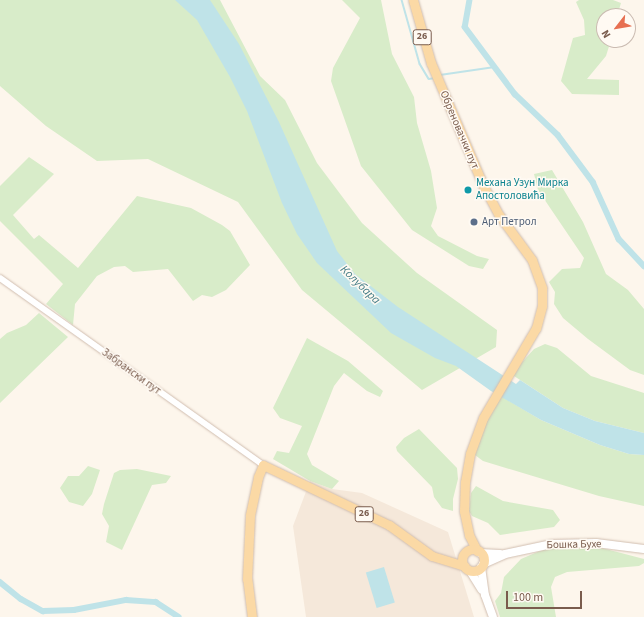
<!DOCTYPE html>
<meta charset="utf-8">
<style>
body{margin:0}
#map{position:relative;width:644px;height:617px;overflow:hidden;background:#fdf6ec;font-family:"Source Sans 3",sans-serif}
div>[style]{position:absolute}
.residential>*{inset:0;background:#f5e8da}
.green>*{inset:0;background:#d8ecc9}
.water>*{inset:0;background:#bfe3e8;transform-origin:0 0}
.stream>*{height:1.5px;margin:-0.75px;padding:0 0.75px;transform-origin:0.75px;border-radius:0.75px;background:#bfe3e8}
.canal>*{height:5.5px;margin:-2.75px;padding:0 2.75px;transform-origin:2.75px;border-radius:2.75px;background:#bfe3e8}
.roads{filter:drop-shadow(0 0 1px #d1beb0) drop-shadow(0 0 1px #d1beb0)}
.street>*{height:6px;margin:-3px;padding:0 3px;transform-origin:3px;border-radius:3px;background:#fff}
.secondary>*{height:8px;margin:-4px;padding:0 4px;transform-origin:4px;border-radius:4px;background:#fff}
.primary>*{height:9px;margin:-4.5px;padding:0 4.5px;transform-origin:4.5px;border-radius:4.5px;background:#fbd9a5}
.primary>.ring{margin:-4.5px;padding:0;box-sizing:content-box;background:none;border:9px solid #fbd9a5;border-radius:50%}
.dots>*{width:11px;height:11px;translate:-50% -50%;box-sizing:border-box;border:2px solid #fffaf3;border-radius:50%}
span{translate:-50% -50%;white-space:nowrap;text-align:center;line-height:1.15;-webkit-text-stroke:3px #fffaf3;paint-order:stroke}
.shield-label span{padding:1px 3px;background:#fffaf3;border:1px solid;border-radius:3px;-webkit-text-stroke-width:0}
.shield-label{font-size:10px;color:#7a5c4d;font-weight:700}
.street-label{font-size:11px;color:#7a5c4d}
.culture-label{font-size:11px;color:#0d838f}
.left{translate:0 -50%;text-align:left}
.service-label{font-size:11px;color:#4e5e75}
.water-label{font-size:12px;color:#437c86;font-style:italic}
.north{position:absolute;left:596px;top:8px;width:40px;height:40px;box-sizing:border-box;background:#fffaf3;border:1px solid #cabbb1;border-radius:50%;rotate:239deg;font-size:11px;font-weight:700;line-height:16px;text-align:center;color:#7a5c4d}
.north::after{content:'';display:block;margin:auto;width:14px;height:18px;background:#e76f51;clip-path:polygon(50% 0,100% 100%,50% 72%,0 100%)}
.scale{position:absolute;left:506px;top:591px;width:76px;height:18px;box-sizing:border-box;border:2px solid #7a5c4d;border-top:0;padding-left:5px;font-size:12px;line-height:14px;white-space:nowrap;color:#7a5c4d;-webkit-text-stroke:3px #fffaf3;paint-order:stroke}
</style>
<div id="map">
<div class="residential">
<div style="clip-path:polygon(310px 481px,332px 489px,362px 493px,448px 532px,474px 617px,306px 617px,293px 526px)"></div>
</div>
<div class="green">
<div style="clip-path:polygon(0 0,220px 0,260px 76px,285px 100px,317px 163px,362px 223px,417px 273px,497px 330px,496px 347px,422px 390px,302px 290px,238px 202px,148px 159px,97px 161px,46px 126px,0 86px)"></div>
<div style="clip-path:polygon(342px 0,381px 0,392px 54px,414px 97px,417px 123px,431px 171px,437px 208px,431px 226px,438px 236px,477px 256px,489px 259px,483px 269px,469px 266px,412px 230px,361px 166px,331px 81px,333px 68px,360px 18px)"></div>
<div style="clip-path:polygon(579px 0,613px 0,621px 3px,617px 16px,604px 16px,604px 40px,611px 40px,606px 56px,587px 79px,619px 80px,619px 95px,572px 94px,561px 81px,573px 38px,585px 35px,584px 20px,576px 2px)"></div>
<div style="clip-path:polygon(29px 157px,54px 174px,13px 215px,34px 239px,39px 235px,78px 268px,137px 196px,191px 208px,222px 225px,230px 231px,250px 265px,226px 290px,212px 297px,202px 295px,193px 301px,168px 269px,133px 272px,125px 266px,114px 267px,97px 276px,75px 304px,73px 325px,46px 304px,63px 284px,0 221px,0 186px)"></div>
<div style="clip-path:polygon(552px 170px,583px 222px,606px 274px,628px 290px,644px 309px,644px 375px,630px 370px,588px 339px,563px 318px,554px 304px,555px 292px,549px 282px,562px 269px,580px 268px,584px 258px,538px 190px,534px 174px)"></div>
<div style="clip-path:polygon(39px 313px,68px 337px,0 403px,0 339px,7px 333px,26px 325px)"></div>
<div style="clip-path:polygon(307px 338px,348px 361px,383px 391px,380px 397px,367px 391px,344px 373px,334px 386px,307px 454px,312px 465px,339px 481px,332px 489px,310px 481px,273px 459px,277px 451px,289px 453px,302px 426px,280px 418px,273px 408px)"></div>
<div style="clip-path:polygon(545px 344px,557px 348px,591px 376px,644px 393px,644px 433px,595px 421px,563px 408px,514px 376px,516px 369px,534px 349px)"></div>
<div style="clip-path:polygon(501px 396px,541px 420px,600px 445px,629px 454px,644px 455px,644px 506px,599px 496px,483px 461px,475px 455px,476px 449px,486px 422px)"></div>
<div style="clip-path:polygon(419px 429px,457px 468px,458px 479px,453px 499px,453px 511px,442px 508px,434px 497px,432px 487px,397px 451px,396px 447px,404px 438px)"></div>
<div style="clip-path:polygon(88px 466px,100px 470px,92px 494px,83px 506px,69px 502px,60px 488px,68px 476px,79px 476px)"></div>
<div style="clip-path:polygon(137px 469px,171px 476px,166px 483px,152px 485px,122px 550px,106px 542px,109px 526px,102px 514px,104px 504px,114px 473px,120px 470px)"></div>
<div style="clip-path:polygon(476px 486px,503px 501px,553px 510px,560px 520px,554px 527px,500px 535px,488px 523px,472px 516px,469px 511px,471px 493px)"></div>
<div style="clip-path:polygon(558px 548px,602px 548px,644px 559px,644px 563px,639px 566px,567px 572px,555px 577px,551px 587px,556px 617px,500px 617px,495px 601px,501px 593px,504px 577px,521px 559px,542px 550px)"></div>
</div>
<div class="water">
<div style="clip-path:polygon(175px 0,210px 0,239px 44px,279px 122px,337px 251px,355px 274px,398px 307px,516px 384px,520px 380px,563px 408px,595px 421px,644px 433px,644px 455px,629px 454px,600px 445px,541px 420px,491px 391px,456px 366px,435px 358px,391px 333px,317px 263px,297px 234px,282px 203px,247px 111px,230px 77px,197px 20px)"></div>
<div style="left:384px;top:567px;width:37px;height:19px;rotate:73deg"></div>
</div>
<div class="stream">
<div style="left:402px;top:0;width:66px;rotate:74.3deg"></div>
<div style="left:420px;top:64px;width:17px;rotate:59deg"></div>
<div style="left:429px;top:79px;width:6px;rotate:-9deg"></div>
<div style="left:440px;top:75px;width:55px;rotate:-8.4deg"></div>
</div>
<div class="canal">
<div style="left:470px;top:0;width:27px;rotate:100deg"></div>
<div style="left:465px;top:27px;width:84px;rotate:53.3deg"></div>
<div style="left:515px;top:94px;width:59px;rotate:43.6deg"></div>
<div style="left:558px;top:135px;width:59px;rotate:53.3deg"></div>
<div style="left:593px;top:182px;width:63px;rotate:65.5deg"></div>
<div style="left:619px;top:239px;width:37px;rotate:47deg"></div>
<div style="left:0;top:582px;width:27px;rotate:39deg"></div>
<div style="left:21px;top:599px;width:25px;rotate:29deg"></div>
<div style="left:43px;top:611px;width:31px;rotate:-2deg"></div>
<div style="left:74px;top:610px;width:53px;rotate:-10.9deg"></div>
<div style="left:126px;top:600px;width:30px;rotate:4deg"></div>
<div style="left:156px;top:602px;width:27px;rotate:33deg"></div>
</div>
<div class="roads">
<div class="street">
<div style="left:0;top:278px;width:323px;rotate:35.4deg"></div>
</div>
<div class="secondary">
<div style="left:480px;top:553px;width:20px;rotate:3deg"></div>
<div style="left:483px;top:564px;width:24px;rotate:-24deg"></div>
<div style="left:505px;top:554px;width:48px;rotate:-12deg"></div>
<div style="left:552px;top:544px;width:44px;rotate:-1.3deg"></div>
<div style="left:596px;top:543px;width:48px;rotate:7.1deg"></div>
<div style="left:481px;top:567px;width:28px;rotate:82deg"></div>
<div style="left:485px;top:595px;width:23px;rotate:70deg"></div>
<div style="left:470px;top:571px;width:22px;rotate:58deg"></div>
</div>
<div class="primary">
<div style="left:413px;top:0;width:66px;rotate:74.1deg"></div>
<div style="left:431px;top:63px;width:135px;rotate:66.9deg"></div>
<div style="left:484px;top:187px;width:32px;rotate:62deg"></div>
<div style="left:499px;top:215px;width:56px;rotate:53.7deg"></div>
<div style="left:532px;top:260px;width:30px;rotate:70deg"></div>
<div style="left:542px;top:288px;width:18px;rotate:90deg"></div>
<div style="left:542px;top:306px;width:23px;rotate:105deg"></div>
<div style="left:536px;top:328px;width:104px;rotate:120.5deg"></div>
<div style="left:483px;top:418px;width:38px;rotate:110deg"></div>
<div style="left:470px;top:454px;width:28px;rotate:100deg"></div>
<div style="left:465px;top:482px;width:29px;rotate:92deg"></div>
<div style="left:464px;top:511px;width:25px;rotate:78deg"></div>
<div style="left:469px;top:535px;width:18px;rotate:63deg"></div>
<div class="ring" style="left:462px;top:549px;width:13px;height:13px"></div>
<div style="left:252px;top:617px;width:38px;rotate:-97deg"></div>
<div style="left:247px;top:579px;width:64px;rotate:-87.3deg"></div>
<div style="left:250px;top:515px;width:39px;rotate:-78deg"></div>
<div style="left:258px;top:477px;width:13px;rotate:-67deg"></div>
<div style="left:263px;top:465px;width:140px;rotate:25.5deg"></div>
<div style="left:389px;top:525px;width:53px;rotate:35.8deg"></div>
<div style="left:432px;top:556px;width:34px;rotate:17deg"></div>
</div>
</div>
<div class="dots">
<div style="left:468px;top:190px;background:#0f9aa8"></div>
<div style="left:474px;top:222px;background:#5c6f8a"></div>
</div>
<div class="shield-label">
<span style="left:422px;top:37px">26</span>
<span style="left:364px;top:514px">26</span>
</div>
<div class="street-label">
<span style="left:459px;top:130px;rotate:67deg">Обреновачки пут</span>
<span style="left:131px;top:372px;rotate:36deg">Забрански пут</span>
<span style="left:574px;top:545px;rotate:-1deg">Бошка Бухе</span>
</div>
<div class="culture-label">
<span class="left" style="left:476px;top:190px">Механа Узун Мирка<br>Апостоловића</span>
</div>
<div class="service-label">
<span class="left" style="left:482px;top:222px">Арт Петрол</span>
</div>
<div class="water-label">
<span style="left:360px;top:285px;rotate:44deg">Колубара</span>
</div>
<div class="north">N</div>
<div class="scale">100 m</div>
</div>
